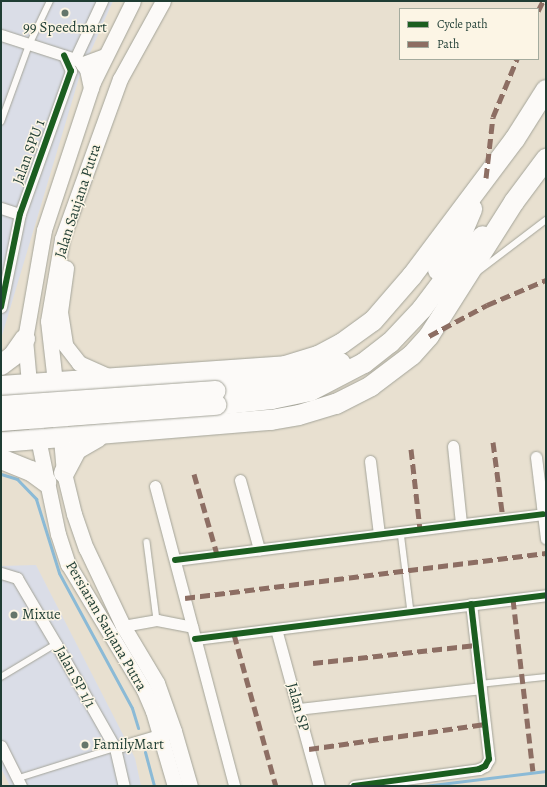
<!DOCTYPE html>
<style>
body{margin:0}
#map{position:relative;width:547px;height:787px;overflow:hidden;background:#e8e0d0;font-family:Alegreya,serif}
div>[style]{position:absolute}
.built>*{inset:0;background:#dadde7}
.stream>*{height:3px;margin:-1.5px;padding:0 1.5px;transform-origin:1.5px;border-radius:1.5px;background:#8bbad6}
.roads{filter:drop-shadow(0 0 1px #a4a499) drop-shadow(0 0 1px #a4a499)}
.lane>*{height:5.5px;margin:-2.75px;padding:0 2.75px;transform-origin:2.75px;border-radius:2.75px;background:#fcfaf8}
.street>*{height:11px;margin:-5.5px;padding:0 5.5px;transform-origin:5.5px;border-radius:5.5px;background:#fcfaf8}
.secondary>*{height:15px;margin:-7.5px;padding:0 7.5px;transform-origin:7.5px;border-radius:7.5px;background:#fcfaf8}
.highway>*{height:20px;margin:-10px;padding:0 10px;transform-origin:10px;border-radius:10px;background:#fcfaf8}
.bridges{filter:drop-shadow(0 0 1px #a4a499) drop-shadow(0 0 1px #a4a499)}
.highway-bridge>*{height:20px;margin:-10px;padding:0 10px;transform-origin:10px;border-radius:10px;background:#fcfaf8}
.quiet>*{height:5px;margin-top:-2.5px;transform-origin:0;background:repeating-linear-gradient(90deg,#8d6e63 0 10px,transparent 0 15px)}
.cycleway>*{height:6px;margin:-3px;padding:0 3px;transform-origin:3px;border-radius:3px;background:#1b5e20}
.dots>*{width:11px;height:11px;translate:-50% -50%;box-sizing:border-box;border:2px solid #fcf5e5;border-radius:50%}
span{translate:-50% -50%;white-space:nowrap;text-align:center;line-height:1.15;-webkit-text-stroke:3px #fcf5e5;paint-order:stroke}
.poi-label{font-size:15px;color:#1f3d34}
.left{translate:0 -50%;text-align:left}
.street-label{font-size:15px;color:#1f3d34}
.frame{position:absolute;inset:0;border:2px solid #1f3d34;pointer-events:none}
.legend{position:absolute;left:399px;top:8px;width:140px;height:52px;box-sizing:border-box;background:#fcf5e5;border:1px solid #a4ab9e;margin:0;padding:5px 7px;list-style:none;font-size:12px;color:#1f3d34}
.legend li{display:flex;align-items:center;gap:8px;height:20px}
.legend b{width:20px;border:1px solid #a4ab9e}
</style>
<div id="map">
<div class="built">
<div style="clip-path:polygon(1px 1px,113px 1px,79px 78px,1px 339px)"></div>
<div style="clip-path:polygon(36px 565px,135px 758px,141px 786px,10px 786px,1px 768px,1px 566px)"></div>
</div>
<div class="stream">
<div style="left:1px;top:474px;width:17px;rotate:17deg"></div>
<div style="left:17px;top:479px;width:28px;rotate:46deg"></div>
<div style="left:36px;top:499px;width:77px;rotate:72.7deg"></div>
<div style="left:59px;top:573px;width:153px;rotate:61.6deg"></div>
<div style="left:132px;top:708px;width:21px;rotate:73deg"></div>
<div style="left:145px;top:752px;width:35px;rotate:75deg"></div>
<div style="left:424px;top:786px;width:123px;rotate:-7deg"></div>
</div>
<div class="roads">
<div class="lane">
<div style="left:1px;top:122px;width:82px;rotate:-70deg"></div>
<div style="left:29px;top:45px;width:49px;rotate:-64.5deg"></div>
<div style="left:479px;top:271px;width:84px;rotate:-37.3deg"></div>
<div style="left:401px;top:532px;width:81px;rotate:82.9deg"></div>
<div style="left:147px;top:542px;width:79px;rotate:82.7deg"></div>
<div style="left:1px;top:677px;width:64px;rotate:-31deg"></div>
<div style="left:480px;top:684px;width:66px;rotate:-6.1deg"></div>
<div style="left:19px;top:778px;width:101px;rotate:-17.4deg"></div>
</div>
<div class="street">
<div style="left:1px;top:35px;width:78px;rotate:18deg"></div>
<div style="left:75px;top:59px;width:9px;rotate:32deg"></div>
<div style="left:75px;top:59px;width:64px;rotate:-65deg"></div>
<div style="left:1px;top:208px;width:20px;rotate:18deg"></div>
<div style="left:1px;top:307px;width:95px;rotate:-78.5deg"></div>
<div style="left:20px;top:214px;width:152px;rotate:-70.4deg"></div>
<div style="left:71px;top:71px;width:17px;rotate:-114deg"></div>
<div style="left:453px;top:446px;width:78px;rotate:84.1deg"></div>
<div style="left:536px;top:457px;width:82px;rotate:83deg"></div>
<div style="left:370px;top:461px;width:74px;rotate:83deg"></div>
<div style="left:240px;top:480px;width:72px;rotate:74.6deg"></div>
<div style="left:155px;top:486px;width:310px;rotate:75.2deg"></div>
<div style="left:175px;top:560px;width:371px;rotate:-7.1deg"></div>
<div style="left:1px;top:573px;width:17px;rotate:17deg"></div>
<div style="left:17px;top:578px;width:77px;rotate:59.4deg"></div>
<div style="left:56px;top:644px;width:120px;rotate:60.4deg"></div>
<div style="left:115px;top:748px;width:39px;rotate:77deg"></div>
<div style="left:123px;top:626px;width:35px;rotate:-10deg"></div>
<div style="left:157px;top:620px;width:36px;rotate:11deg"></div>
<div style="left:276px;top:629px;width:163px;rotate:74.7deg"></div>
<div style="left:195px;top:639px;width:354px;rotate:-7.1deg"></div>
<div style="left:298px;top:709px;width:184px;rotate:-6.5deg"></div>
<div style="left:1px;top:746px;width:45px;rotate:63.4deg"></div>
<div style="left:115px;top:748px;width:53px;rotate:-16.4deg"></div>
<div style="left:354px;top:786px;width:126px;rotate:-7.7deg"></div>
<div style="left:479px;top:769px;width:7px;rotate:-27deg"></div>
<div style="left:485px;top:766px;width:8px;rotate:-60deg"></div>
<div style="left:489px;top:759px;width:156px;rotate:-96.6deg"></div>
</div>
<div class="secondary">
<div style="left:91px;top:88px;width:19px;rotate:-102deg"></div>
<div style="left:87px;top:69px;width:6px;rotate:-129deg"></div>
<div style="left:83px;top:64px;width:23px;rotate:-20deg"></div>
<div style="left:66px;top:268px;width:44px;rotate:97.8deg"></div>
<div style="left:60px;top:312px;width:33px;rotate:81deg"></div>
<div style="left:65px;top:345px;width:23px;rotate:52deg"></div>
<div style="left:79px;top:363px;width:35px;rotate:24deg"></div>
<div style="left:56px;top:391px;width:70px;rotate:-96.5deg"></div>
<div style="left:48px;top:321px;width:83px;rotate:-80.3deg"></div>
<div style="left:62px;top:239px;width:170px;rotate:-70.1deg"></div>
<div style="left:120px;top:79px;width:89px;rotate:-61.1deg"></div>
<div style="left:30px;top:394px;width:55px;rotate:-95.2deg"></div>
<div style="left:25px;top:339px;width:111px;rotate:-80.1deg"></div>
<div style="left:44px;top:230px;width:156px;rotate:-71.7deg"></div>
<div style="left:93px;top:82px;width:90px;rotate:-63.7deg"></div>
<div style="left:60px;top:427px;width:46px;rotate:85deg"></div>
<div style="left:64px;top:473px;width:42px;rotate:76.3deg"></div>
<div style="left:74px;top:514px;width:36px;rotate:71deg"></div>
<div style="left:86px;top:548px;width:86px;rotate:64.6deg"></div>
<div style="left:123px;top:626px;width:66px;rotate:59.2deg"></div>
<div style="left:157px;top:683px;width:51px;rotate:70.5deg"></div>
<div style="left:174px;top:731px;width:57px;rotate:73.8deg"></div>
<div style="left:36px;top:429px;width:107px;rotate:78.2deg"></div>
<div style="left:58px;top:534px;width:32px;rotate:72deg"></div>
<div style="left:68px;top:564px;width:147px;rotate:58.9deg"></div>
<div style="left:144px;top:690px;width:23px;rotate:67deg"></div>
<div style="left:153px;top:711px;width:78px;rotate:73.7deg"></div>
</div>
<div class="highway">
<div style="left:438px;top:270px;width:44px;rotate:-57deg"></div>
<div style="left:462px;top:233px;width:26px;rotate:-67deg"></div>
<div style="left:1px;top:365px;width:15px;rotate:-37deg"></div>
<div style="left:13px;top:356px;width:21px;rotate:-55deg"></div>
<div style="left:1px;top:386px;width:285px;rotate:-4deg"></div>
<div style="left:285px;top:366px;width:34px;rotate:-17deg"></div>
<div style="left:318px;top:356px;width:26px;rotate:-28deg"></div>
<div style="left:341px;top:344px;width:39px;rotate:-36deg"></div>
<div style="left:373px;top:321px;width:60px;rotate:-49.1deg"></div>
<div style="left:412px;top:276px;width:171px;rotate:-53.1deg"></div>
<div style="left:515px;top:139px;width:58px;rotate:-57.7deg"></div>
<div style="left:215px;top:391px;width:58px;rotate:-6.9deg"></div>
<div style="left:273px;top:384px;width:33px;rotate:-14deg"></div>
<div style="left:305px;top:376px;width:38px;rotate:-20deg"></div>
<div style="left:216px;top:405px;width:56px;rotate:-6.1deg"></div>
<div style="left:272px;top:399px;width:39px;rotate:-12deg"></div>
<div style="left:310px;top:391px;width:61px;rotate:-27.4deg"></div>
<div style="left:364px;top:363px;width:33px;rotate:-38deg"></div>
<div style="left:390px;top:343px;width:47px;rotate:-46.7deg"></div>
<div style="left:422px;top:309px;width:50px;rotate:-53.1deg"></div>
<div style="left:452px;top:269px;width:45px;rotate:-46.8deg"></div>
<div style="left:1px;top:442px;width:271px;rotate:-4.7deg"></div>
<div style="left:271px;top:420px;width:28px;rotate:-10deg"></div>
<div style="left:299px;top:415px;width:39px;rotate:-17deg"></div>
<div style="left:336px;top:404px;width:39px;rotate:-27deg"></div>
<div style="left:371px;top:386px;width:51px;rotate:-37.1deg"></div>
<div style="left:412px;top:355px;width:25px;rotate:-48deg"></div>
<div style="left:429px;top:336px;width:159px;rotate:-57.6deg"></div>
<div style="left:514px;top:202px;width:54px;rotate:-53.3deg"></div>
<div style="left:1px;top:459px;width:32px;rotate:22deg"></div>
<div style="left:31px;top:471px;width:19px;rotate:36deg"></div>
<div style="left:64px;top:473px;width:27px;rotate:-62deg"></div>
<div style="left:77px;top:449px;width:24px;rotate:-30deg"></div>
</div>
</div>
<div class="bridges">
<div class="highway-bridge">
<div style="left:1px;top:406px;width:215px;rotate:-4deg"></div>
<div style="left:1px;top:421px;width:216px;rotate:-4.3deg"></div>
</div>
</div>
<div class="quiet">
<div style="left:538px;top:11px;width:11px;rotate:-63deg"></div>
<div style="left:486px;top:178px;width:61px;rotate:-83.5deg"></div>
<div style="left:493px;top:117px;width:63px;rotate:-67.5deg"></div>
<div style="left:429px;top:336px;width:66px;rotate:-28.1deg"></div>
<div style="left:487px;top:305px;width:64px;rotate:-23deg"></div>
<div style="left:493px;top:442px;width:78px;rotate:82.6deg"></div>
<div style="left:411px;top:449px;width:81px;rotate:83.6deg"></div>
<div style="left:194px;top:474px;width:83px;rotate:74deg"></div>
<div style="left:185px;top:598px;width:364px;rotate:-7.1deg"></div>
<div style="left:513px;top:599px;width:173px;rotate:83.4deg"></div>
<div style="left:234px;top:634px;width:158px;rotate:74.6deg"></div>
<div style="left:313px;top:663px;width:164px;rotate:-6.3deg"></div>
<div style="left:309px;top:749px;width:178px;rotate:-8.1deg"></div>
</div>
<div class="cycleway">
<div style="left:1px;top:307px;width:95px;rotate:-78.5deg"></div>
<div style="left:20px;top:214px;width:152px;rotate:-70.4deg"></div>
<div style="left:71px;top:71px;width:17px;rotate:-114deg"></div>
<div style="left:175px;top:560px;width:371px;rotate:-7.1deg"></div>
<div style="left:195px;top:639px;width:354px;rotate:-7.1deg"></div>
<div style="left:354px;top:786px;width:126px;rotate:-7.7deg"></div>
<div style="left:479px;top:769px;width:7px;rotate:-27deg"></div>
<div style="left:485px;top:766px;width:8px;rotate:-60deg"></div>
<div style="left:489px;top:759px;width:156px;rotate:-96.6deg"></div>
</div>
<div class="dots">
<div style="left:65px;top:13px;background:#65766b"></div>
<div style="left:14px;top:615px;background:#65766b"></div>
<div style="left:85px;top:745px;background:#65766b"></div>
</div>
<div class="poi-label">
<span style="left:65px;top:28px">99 Speedmart</span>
<span class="left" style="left:22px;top:615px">Mixue</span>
<span class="left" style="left:93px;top:745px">FamilyMart</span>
</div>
<div class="street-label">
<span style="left:29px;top:152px;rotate:-70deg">Jalan SPU 1</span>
<span style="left:78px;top:201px;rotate:-72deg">Jalan Saujana Putra</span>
<span style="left:106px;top:626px;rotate:60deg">Persiaran Saujana Putra</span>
<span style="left:75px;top:677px;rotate:61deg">Jalan SP 1/1</span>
<span style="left:298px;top:707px;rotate:75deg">Jalan SP</span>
</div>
<div class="frame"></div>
<ul class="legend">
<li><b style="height:5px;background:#1b5e20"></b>Cycle path</li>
<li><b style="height:5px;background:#8d6e63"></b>Path</li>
</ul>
</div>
